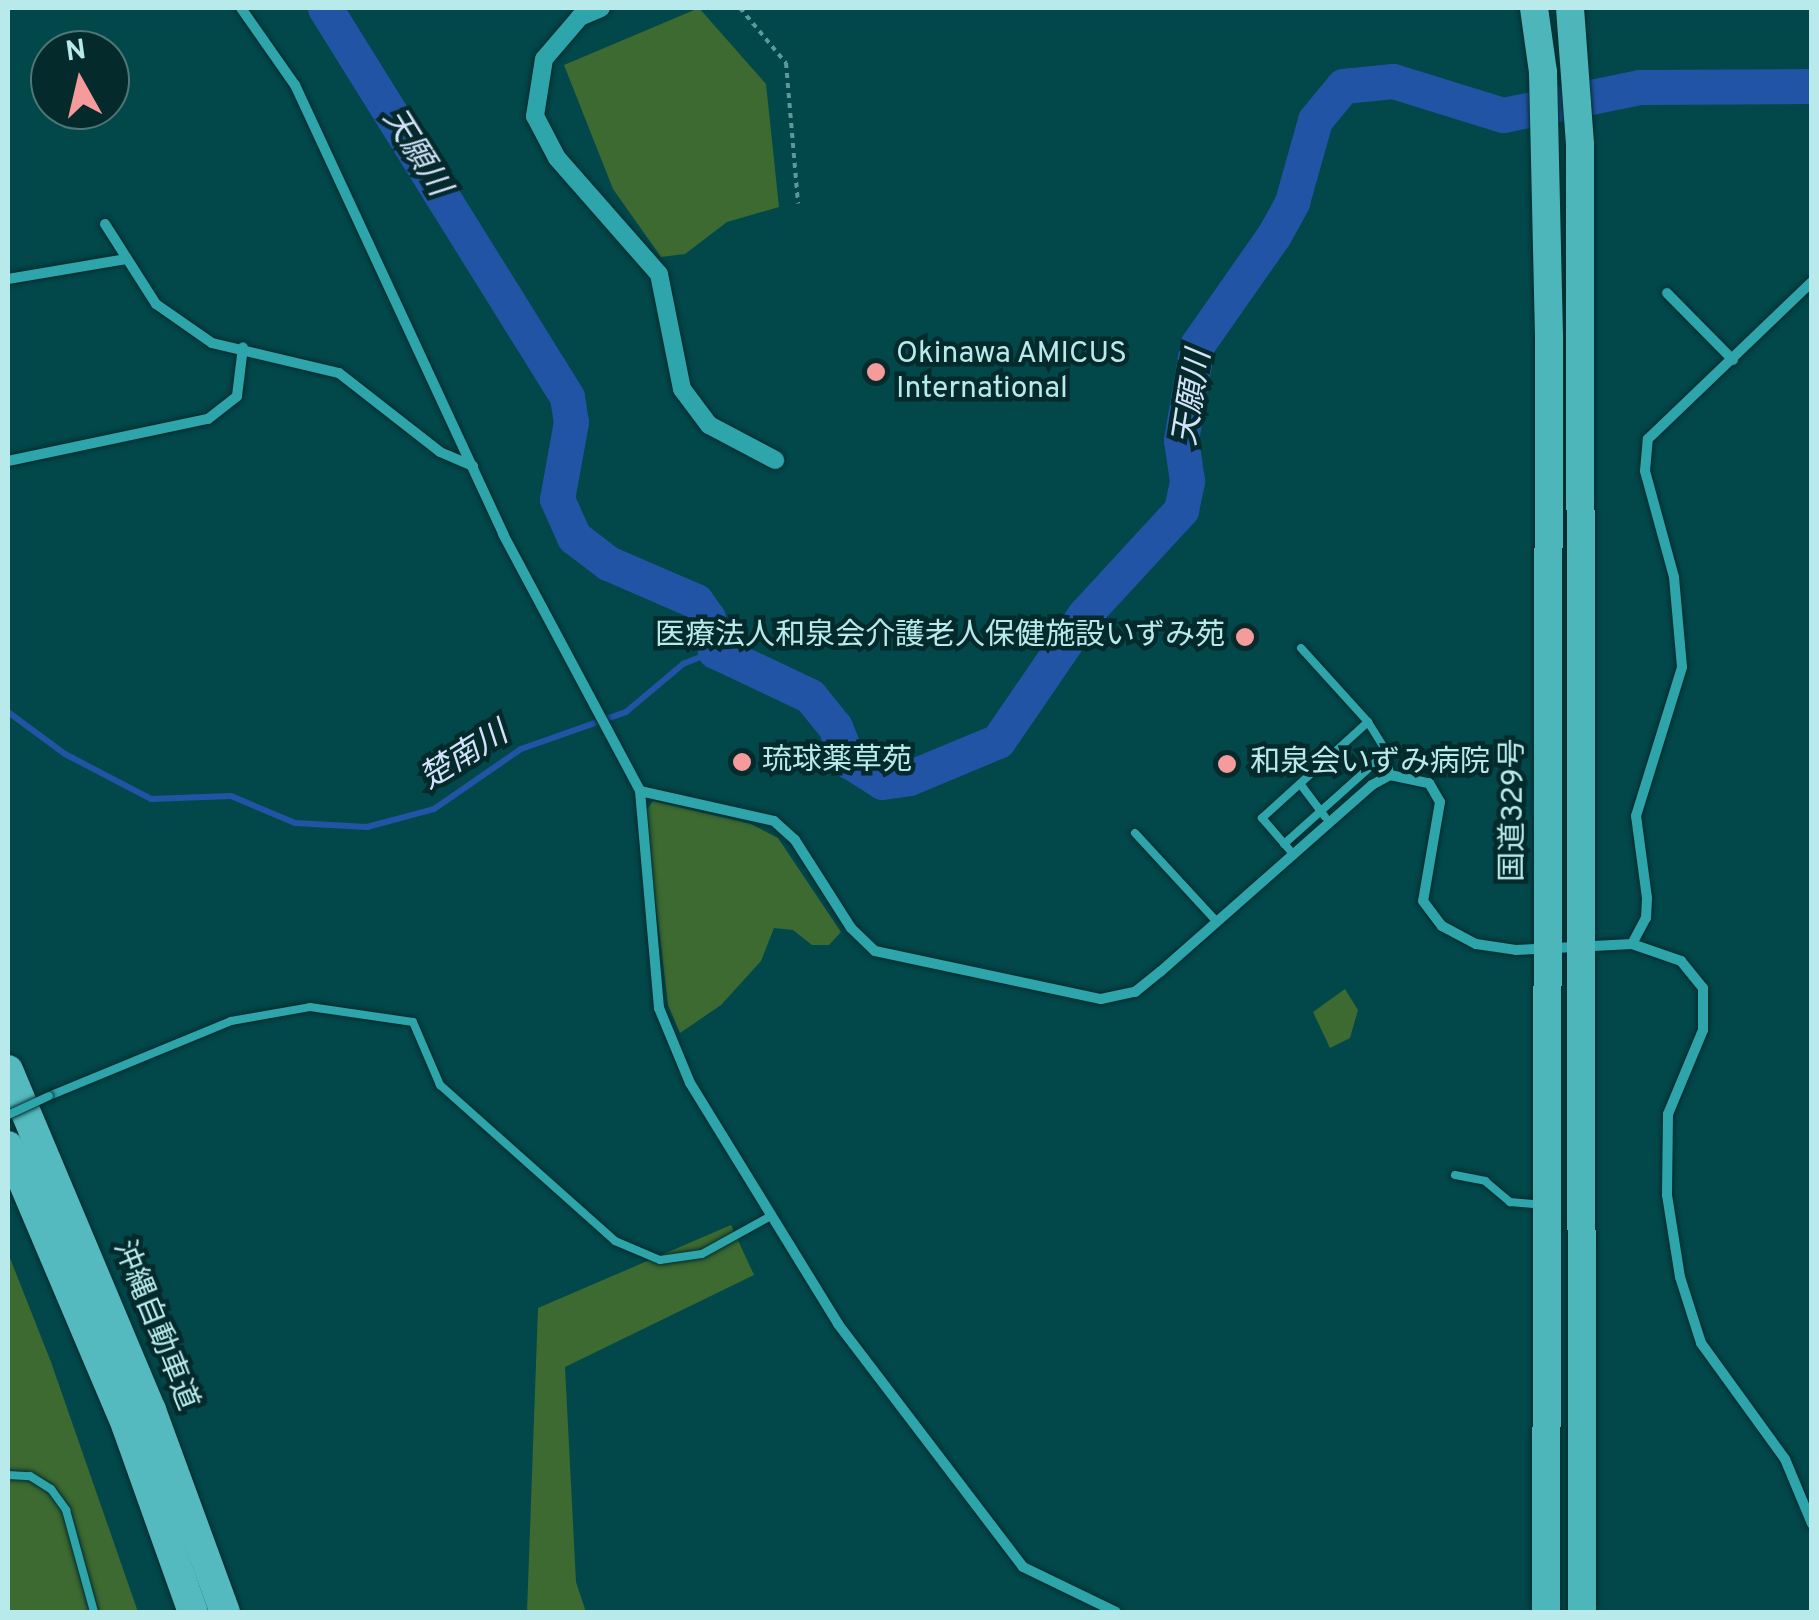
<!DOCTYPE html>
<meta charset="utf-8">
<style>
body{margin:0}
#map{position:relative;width:1819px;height:1620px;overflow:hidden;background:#02474a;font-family:Overpass,"Noto Sans JP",sans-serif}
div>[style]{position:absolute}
.green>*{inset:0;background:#3c6a31}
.stream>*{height:6px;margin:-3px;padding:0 3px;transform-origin:3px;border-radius:3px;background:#2254a5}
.river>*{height:35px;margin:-17.5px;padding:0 17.5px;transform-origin:17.5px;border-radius:17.5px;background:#2254a5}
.path>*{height:4px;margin-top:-2px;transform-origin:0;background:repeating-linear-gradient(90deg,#5d989b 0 5px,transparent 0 10px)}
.roads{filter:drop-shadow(0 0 2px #052a2c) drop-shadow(0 0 2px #052a2c)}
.service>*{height:8px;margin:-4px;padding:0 4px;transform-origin:4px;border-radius:4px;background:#2ea5aa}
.minor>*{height:10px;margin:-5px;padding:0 5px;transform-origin:5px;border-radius:5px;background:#2ea5aa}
.tertiary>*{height:18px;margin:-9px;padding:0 9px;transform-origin:9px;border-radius:9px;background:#2ea5aa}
.trunk>*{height:28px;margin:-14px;padding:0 14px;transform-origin:14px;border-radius:14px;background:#4cb6bb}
.motorway>*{height:30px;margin:-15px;padding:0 15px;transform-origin:15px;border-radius:15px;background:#54babf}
.bridges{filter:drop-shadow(0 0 2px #052a2c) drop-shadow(0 0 2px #052a2c)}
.service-bridge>*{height:8px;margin:-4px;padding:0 4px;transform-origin:4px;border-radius:4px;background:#2ea5aa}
.dots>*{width:28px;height:28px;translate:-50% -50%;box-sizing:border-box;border:5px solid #052a2c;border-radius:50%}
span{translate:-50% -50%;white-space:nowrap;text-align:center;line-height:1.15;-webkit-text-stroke:9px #052a2c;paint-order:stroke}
.poi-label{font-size:30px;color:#b8e9eb}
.left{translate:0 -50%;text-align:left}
.right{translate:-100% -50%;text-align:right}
.street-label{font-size:30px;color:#b8e9eb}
.water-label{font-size:32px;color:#d4e2f9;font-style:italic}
.frame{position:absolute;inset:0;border:10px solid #b8e9eb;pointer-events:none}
.north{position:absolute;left:30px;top:30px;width:100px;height:100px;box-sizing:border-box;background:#052a2c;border:2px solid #4d7678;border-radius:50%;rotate:352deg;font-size:28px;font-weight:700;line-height:40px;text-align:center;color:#b8e9eb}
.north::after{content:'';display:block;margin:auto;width:35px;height:45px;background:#f59b9b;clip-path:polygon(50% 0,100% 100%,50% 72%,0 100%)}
</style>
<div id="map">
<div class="green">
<div style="clip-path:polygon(699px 8px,766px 84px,779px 207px,727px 222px,685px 254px,661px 257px,613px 189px,564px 65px)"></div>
<div style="clip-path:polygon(653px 801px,751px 824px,778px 838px,841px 932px,829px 945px,812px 945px,793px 930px,774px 928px,761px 961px,721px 1005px,680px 1033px,668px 1005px,645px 812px)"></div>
<div style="clip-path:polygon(1345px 989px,1358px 1010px,1350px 1038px,1330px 1048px,1313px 1012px)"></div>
<div style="clip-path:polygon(731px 1225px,754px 1275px,565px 1367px,576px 1582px,586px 1612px,527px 1612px,538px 1308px)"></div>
<div style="clip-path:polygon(8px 1253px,51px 1362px,138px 1612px,8px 1612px)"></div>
</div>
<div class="stream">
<div style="left:8px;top:712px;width:71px;rotate:36.4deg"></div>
<div style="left:65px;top:754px;width:97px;rotate:27.6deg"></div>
<div style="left:151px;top:799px;width:80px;rotate:-2.1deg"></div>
<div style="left:231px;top:796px;width:69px;rotate:22.9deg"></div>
<div style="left:295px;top:823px;width:72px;rotate:3.2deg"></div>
<div style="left:367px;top:827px;width:69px;rotate:-15deg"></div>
<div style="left:434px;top:809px;width:106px;rotate:-34.6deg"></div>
<div style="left:521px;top:749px;width:111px;rotate:-19.4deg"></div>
<div style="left:626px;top:712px;width:75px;rotate:-40.1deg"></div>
<div style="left:683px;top:664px;width:35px;rotate:-22deg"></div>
</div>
<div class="river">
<div style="left:325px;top:8px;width:458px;rotate:58.1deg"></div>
<div style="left:567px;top:397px;width:25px;rotate:81deg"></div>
<div style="left:571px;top:422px;width:78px;rotate:100.3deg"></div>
<div style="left:557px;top:499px;width:42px;rotate:65.9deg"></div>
<div style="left:574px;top:537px;width:43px;rotate:37.4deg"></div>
<div style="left:608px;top:563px;width:96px;rotate:23.4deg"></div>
<div style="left:696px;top:601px;width:21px;rotate:55deg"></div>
<div style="left:708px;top:618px;width:34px;rotate:78deg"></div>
<div style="left:715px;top:651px;width:105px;rotate:25.3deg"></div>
<div style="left:810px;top:696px;width:40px;rotate:51deg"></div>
<div style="left:835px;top:727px;width:37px;rotate:68deg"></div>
<div style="left:849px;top:761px;width:39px;rotate:32deg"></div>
<div style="left:882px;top:782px;width:27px;rotate:-8deg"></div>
<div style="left:909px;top:778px;width:96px;rotate:-22.6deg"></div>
<div style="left:998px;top:741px;width:154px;rotate:-55.6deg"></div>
<div style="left:1085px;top:614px;width:142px;rotate:-47.3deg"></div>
<div style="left:1181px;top:510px;width:30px;rotate:-78deg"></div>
<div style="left:1187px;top:481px;width:41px;rotate:-98.3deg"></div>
<div style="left:1181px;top:440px;width:96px;rotate:-80.4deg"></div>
<div style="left:1197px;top:345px;width:134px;rotate:-55deg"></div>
<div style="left:1274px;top:235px;width:38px;rotate:-61deg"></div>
<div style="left:1292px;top:202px;width:85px;rotate:-74.3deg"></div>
<div style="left:1315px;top:120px;width:44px;rotate:-50.5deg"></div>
<div style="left:1343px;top:86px;width:50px;rotate:-5.7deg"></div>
<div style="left:1393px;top:81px;width:115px;rotate:17.2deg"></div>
<div style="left:1503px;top:115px;width:140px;rotate:-11.6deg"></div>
<div style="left:1640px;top:87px;width:172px;rotate:-0.3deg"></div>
</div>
<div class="path">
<div style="left:740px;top:8px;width:72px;rotate:50.1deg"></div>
<div style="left:786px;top:63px;width:141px;rotate:85.1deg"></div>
</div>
<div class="roads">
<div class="service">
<div style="left:1301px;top:648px;width:100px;rotate:47.8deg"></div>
<div style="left:1368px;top:722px;width:36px;rotate:58deg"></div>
<div style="left:1387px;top:752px;width:23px;rotate:83deg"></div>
<div style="left:1301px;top:785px;width:40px;rotate:53deg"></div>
<div style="left:1135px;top:833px;width:121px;rotate:47.3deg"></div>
<div style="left:1284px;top:844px;width:138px;rotate:-41.8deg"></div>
<div style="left:1294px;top:855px;width:49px;rotate:-130.9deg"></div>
<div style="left:1262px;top:818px;width:143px;rotate:-42.2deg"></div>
<div style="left:49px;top:1096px;width:197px;rotate:-22.4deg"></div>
<div style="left:231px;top:1021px;width:80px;rotate:-10deg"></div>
<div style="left:310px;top:1007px;width:104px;rotate:8.3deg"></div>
<div style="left:413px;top:1022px;width:69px;rotate:66.8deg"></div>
<div style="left:440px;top:1085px;width:234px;rotate:41.7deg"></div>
<div style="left:615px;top:1241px;width:49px;rotate:22.9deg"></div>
<div style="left:660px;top:1260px;width:42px;rotate:-8.1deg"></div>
<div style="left:702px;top:1254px;width:77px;rotate:-28.9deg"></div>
<div style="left:1455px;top:1175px;width:31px;rotate:11deg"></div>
<div style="left:1485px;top:1181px;width:33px;rotate:40deg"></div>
<div style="left:1510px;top:1202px;width:32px;rotate:5deg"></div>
<div style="left:8px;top:1475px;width:22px;rotate:3deg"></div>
<div style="left:30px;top:1476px;width:25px;rotate:32deg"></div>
<div style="left:51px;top:1489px;width:26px;rotate:54deg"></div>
<div style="left:66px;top:1510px;width:106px;rotate:74.6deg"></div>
</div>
<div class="minor">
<div style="left:241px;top:8px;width:94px;rotate:55deg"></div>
<div style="left:295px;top:85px;width:495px;rotate:65.1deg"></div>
<div style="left:503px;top:534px;width:291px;rotate:61.9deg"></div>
<div style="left:640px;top:791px;width:218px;rotate:85deg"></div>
<div style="left:659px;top:1008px;width:81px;rotate:67.5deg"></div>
<div style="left:690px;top:1083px;width:283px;rotate:58.4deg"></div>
<div style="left:838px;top:1324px;width:305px;rotate:52.7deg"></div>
<div style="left:1023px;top:1567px;width:103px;rotate:25.8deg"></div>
<div style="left:105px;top:224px;width:95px;rotate:57.5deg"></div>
<div style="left:156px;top:304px;width:68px;rotate:34.9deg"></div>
<div style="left:212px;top:343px;width:130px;rotate:13.3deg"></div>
<div style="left:339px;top:373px;width:128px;rotate:38deg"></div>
<div style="left:440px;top:452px;width:36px;rotate:23deg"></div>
<div style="left:8px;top:279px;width:120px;rotate:-9.6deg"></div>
<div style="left:1667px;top:293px;width:94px;rotate:45.4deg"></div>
<div style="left:8px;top:461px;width:204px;rotate:-11.9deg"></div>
<div style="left:208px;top:419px;width:37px;rotate:-38deg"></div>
<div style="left:237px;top:396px;width:49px;rotate:-83deg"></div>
<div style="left:640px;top:791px;width:137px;rotate:12.6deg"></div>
<div style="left:774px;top:821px;width:28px;rotate:42deg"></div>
<div style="left:795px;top:840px;width:104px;rotate:57.5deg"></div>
<div style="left:851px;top:928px;width:33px;rotate:44deg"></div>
<div style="left:875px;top:951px;width:231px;rotate:12deg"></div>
<div style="left:1101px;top:999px;width:35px;rotate:-12deg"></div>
<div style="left:1135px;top:992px;width:32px;rotate:-39deg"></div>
<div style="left:1160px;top:972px;width:283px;rotate:-41.4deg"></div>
<div style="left:1372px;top:785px;width:21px;rotate:-29deg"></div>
<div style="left:1390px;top:775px;width:40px;rotate:12deg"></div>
<div style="left:1429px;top:783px;width:22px;rotate:60deg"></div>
<div style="left:1440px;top:802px;width:100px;rotate:99.7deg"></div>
<div style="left:1423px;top:901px;width:31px;rotate:53deg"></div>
<div style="left:1442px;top:926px;width:38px;rotate:28deg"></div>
<div style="left:1476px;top:944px;width:40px;rotate:8.5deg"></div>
<div style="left:1516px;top:950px;width:116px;rotate:-3deg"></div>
<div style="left:1632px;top:944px;width:52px;rotate:19.1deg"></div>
<div style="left:1681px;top:961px;width:35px;rotate:51deg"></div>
<div style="left:1703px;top:988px;width:42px;rotate:90deg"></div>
<div style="left:1703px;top:1030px;width:91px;rotate:112.6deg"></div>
<div style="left:1668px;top:1114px;width:81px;rotate:90.7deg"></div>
<div style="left:1667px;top:1195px;width:83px;rotate:81deg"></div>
<div style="left:1680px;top:1277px;width:69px;rotate:72.3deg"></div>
<div style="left:1701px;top:1343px;width:143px;rotate:54.1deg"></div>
<div style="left:1785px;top:1459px;width:70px;rotate:67.4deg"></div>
<div style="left:1632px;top:944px;width:30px;rotate:-62deg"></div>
<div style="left:1646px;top:918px;width:20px;rotate:-87deg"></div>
<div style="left:1647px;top:898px;width:83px;rotate:-97.6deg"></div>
<div style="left:1636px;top:816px;width:156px;rotate:-72.8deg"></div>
<div style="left:1682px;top:667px;width:90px;rotate:-95.1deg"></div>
<div style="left:1674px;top:577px;width:110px;rotate:-105.3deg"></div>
<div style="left:1645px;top:471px;width:32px;rotate:-85deg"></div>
<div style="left:1648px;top:439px;width:227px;rotate:-43.8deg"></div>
</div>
<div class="tertiary">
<div style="left:601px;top:8px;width:23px;rotate:157deg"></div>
<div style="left:580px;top:17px;width:55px;rotate:130.6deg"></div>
<div style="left:544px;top:59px;width:58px;rotate:99deg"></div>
<div style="left:535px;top:116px;width:47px;rotate:62.4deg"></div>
<div style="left:557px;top:158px;width:154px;rotate:48.7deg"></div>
<div style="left:659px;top:274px;width:117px;rotate:78.7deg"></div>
<div style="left:682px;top:389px;width:45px;rotate:53.1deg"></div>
<div style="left:709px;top:425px;width:75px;rotate:27.9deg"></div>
</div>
<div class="trunk">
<div style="left:1534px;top:8px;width:65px;rotate:82deg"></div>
<div style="left:1543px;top:72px;width:264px;rotate:88.7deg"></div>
<div style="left:1549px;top:336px;width:1276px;rotate:90.13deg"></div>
<div style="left:1570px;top:8px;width:137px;rotate:85.8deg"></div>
<div style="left:1580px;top:145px;width:1467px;rotate:89.92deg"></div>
</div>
<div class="motorway">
<div style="left:8px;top:1070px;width:369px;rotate:67.2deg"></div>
<div style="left:151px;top:1410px;width:215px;rotate:69.9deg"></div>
<div style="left:8px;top:1146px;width:305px;rotate:67deg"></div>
<div style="left:127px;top:1427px;width:196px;rotate:70.4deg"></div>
</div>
</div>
<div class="bridges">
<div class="service-bridge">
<div style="left:8px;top:1115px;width:45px;rotate:-24.9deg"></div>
</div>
</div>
<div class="dots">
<div style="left:876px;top:372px;background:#f59b9b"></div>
<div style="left:1245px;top:637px;background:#f59b9b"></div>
<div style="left:742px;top:762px;background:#f59b9b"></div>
<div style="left:1227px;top:764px;background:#f59b9b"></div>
</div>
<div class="poi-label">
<span class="left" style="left:896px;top:372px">Okinawa AMICUS<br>International</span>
<span class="right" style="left:1225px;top:637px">医療法人和泉会介護老人保健施設いずみ苑</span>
<span class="left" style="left:762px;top:762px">琉球薬草苑</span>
<span class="left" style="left:1250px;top:764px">和泉会いずみ病院</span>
</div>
<div class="street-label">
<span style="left:1515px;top:810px;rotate:-90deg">国道329号</span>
<span style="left:154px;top:1326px;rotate:68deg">沖縄自動車道</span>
</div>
<div class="water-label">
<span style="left:415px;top:153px;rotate:58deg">天願川</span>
<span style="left:1194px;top:398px;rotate:-81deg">天願川</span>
<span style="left:465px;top:757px;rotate:-32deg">楚南川</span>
</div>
<div class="frame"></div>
<div class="north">N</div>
</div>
